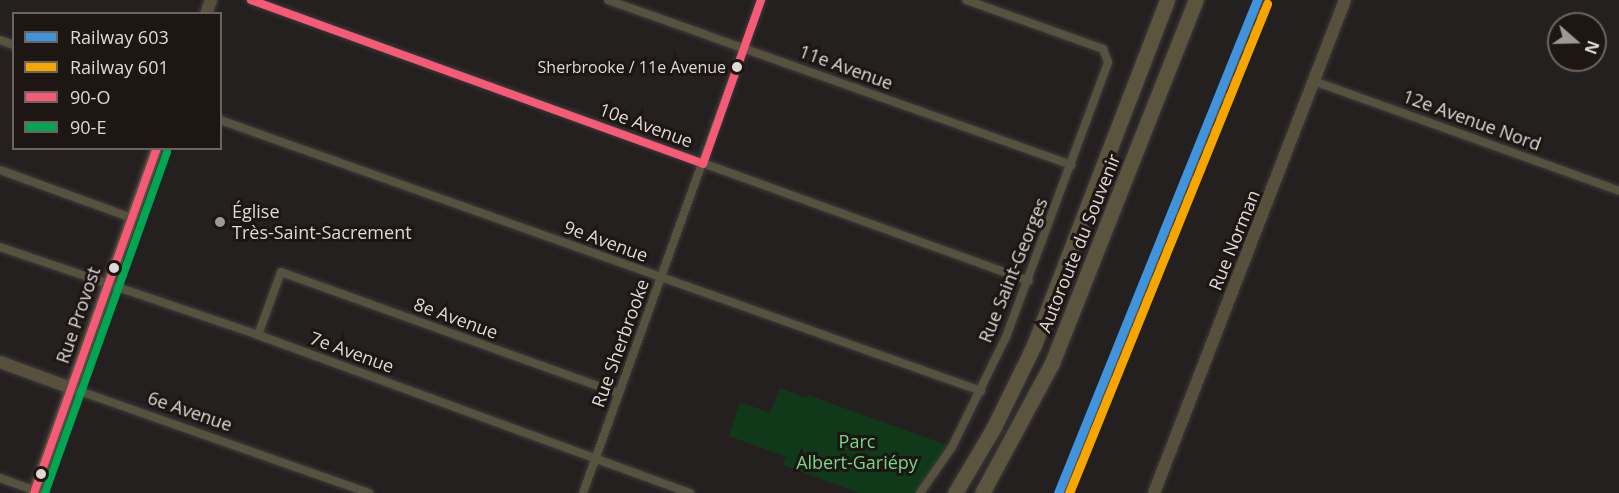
<!DOCTYPE html>
<meta charset="utf-8">
<style>
body{margin:0}
#map{position:relative;width:1619px;height:493px;overflow:hidden;background:#24201f;font-family:"Open Sans",sans-serif}
div>[style]{position:absolute}
.green>*{inset:0;background:#0f3918}
.roads{filter:drop-shadow(0 0 2px #3d3b39) drop-shadow(0 0 2px #3d3b39)}
.street>*{height:8px;margin:-4px;padding:0 4px;transform-origin:4px;border-radius:4px;background:#575240}
.secondary>*{height:12px;margin:-6px;padding:0 6px;transform-origin:6px;border-radius:6px;background:#56503c}
.highway>*{height:15px;margin:-7.5px;padding:0 7.5px;transform-origin:7.5px;border-radius:7.5px;background:#5b5540}
.rail>*{height:5px;margin-top:-2.5px;transform-origin:0;background:repeating-linear-gradient(90deg,#1e1613 0 9px,#5d594e 0 18px);box-sizing:border-box;border-block:2px solid #5d594e}
.bus-1>*{height:8px;margin:-4px;padding:0 4px;transform-origin:4px;border-radius:4px;background:#f75a77}
.bus-2>*{height:8px;margin:-4px;padding:0 4px;transform-origin:4px;border-radius:4px;background:#00a651}
.rail-1>*{height:9px;margin:-4.5px;padding:0 4.5px;transform-origin:4.5px;border-radius:4.5px;background:#4094de}
.rail-2>*{height:9px;margin:-4.5px;padding:0 4.5px;transform-origin:4.5px;border-radius:4.5px;background:#f7a600}
.dots>*{width:16px;height:16px;translate:-50% -50%;box-sizing:border-box;border:3px solid #1e1613;border-radius:50%}
span{translate:-50% -50%;white-space:nowrap;text-align:center;line-height:1.15;-webkit-text-stroke:6px #1e1613;paint-order:stroke}
.bus-label{font-size:16px;color:#dfd9d6}
.right{translate:-100% -50%;text-align:right}
.street-label{font-size:18px;color:#dfd9d6}
.poi-label{font-size:18px;color:#dfd9d6}
.left{translate:0 -50%;text-align:left}
.park-label{font-size:18px;color:#73da83}
.legend{position:absolute;left:12px;top:12px;width:210px;height:138px;box-sizing:border-box;background:#1e1613;border:2px solid #6b6461;margin:0;padding:8px 10px;list-style:none;font-size:18px;color:#dfd9d6}
.legend li{display:flex;align-items:center;gap:12px;height:30px}
.legend b{width:30px;border:2px solid #6b6461}
.north{position:absolute;left:1547px;top:12px;width:60px;height:60px;box-sizing:border-box;background:#1e1613;border:2px solid #6b6461;border-radius:50%;rotate:110deg;font-size:16px;font-weight:700;line-height:24px;text-align:center;color:#dfd9d6}
.north::after{content:'';display:block;margin:auto;width:21px;height:27px;background:#9e9896;clip-path:polygon(50% 0,100% 100%,50% 72%,0 100%)}
</style>
<div id="map">
<div class="green">
<div style="clip-path:polygon(780px 388px,806px 398px,808px 395px,952px 447px,920px 493px,859px 493px,783px 465px,786px 457px,729px 436px,740px 402px,770px 413px)"></div>
</div>
<div class="roads">
<div class="street">
<div style="left:251px;top:0;width:827px;rotate:19.86deg"></div>
<div style="left:608px;top:0;width:492px;rotate:19.6deg"></div>
<div style="left:0;top:40px;width:15px;rotate:20deg"></div>
<div style="left:1314px;top:81px;width:324px;rotate:19.8deg"></div>
<div style="left:220px;top:120px;width:808px;rotate:19.6deg"></div>
<div style="left:0;top:170px;width:140px;rotate:20deg"></div>
<div style="left:0;top:247px;width:273px;rotate:18.8deg"></div>
<div style="left:258px;top:335px;width:460px;rotate:20.1deg"></div>
<div style="left:258px;top:335px;width:67px;rotate:-69.9deg"></div>
<div style="left:281px;top:272px;width:359px;rotate:19.8deg"></div>
<div style="left:71px;top:388px;width:316px;rotate:19.4deg"></div>
<div style="left:0;top:478px;width:45px;rotate:19.7deg"></div>
<div style="left:583px;top:493px;width:524px;rotate:-70.15deg"></div>
<div style="left:920px;top:493px;width:56px;rotate:-55.2deg"></div>
<div style="left:952px;top:447px;width:123px;rotate:-63.9deg"></div>
<div style="left:1006px;top:337px;width:293px;rotate:-69.6deg"></div>
<div style="left:1108px;top:62px;width:14px;rotate:-111deg"></div>
<div style="left:1103px;top:49px;width:145px;rotate:-160.3deg"></div>
</div>
<div class="secondary">
<div style="left:206px;top:14px;width:15px;rotate:-70deg"></div>
<div style="left:0;top:362px;width:76px;rotate:20.1deg"></div>
<div style="left:34px;top:493px;width:366px;rotate:-70.4deg"></div>
<div style="left:1154px;top:493px;width:529px;rotate:-68.82deg"></div>
</div>
<div class="highway">
<div style="left:955px;top:493px;width:77px;rotate:-59.4deg"></div>
<div style="left:994px;top:427px;width:91px;rotate:-64deg"></div>
<div style="left:1034px;top:345px;width:370px;rotate:-68.9deg"></div>
<div style="left:982px;top:493px;width:148px;rotate:-61.7deg"></div>
<div style="left:1052px;top:363px;width:391px;rotate:-68.4deg"></div>
</div>
</div>
<div class="rail">
<div style="left:1065px;top:493px;width:532px;rotate:-68.02deg"></div>
</div>
<div class="bus-1">
<div style="left:251px;top:0;width:481px;rotate:19.9deg"></div>
<div style="left:703px;top:164px;width:174px;rotate:-70.5deg"></div>
<div style="left:34px;top:493px;width:366px;rotate:-70.4deg"></div>
</div>
<div class="bus-2">
<div style="left:45px;top:493px;width:362px;rotate:-70.3deg"></div>
</div>
<div class="rail-1">
<div style="left:1058px;top:493px;width:532px;rotate:-68.02deg"></div>
</div>
<div class="rail-2">
<div style="left:1069px;top:493px;width:528px;rotate:-67.96deg"></div>
</div>
<div class="dots">
<div style="left:737px;top:67px;background:#dfd9d6"></div>
<div style="left:220px;top:222px;background:#9e9896"></div>
<div style="left:114px;top:268px;background:#dfd9d6"></div>
<div style="left:41px;top:474px;background:#dfd9d6"></div>
</div>
<div class="bus-label">
<span class="right" style="left:726px;top:67px">Sherbrooke / 11e Avenue</span>
</div>
<div class="street-label">
<span style="left:846px;top:67px;rotate:20deg">11e Avenue</span>
<span style="left:1472px;top:120px;rotate:20deg">12e Avenue Nord</span>
<span style="left:646px;top:125px;rotate:20deg">10e Avenue</span>
<span style="left:1234px;top:240px;rotate:-68deg">Rue Norman</span>
<span style="left:606px;top:241px;rotate:20deg">9e Avenue</span>
<span style="left:1079px;top:243px;rotate:-68deg">Autoroute du Souvenir</span>
<span style="left:1013px;top:270px;rotate:-68deg">Rue Saint-Georges</span>
<span style="left:78px;top:315px;rotate:-71deg">Rue Provost</span>
<span style="left:456px;top:318px;rotate:20deg">8e Avenue</span>
<span style="left:620px;top:343px;rotate:-70deg">Rue Sherbrooke</span>
<span style="left:352px;top:352px;rotate:20deg">7e Avenue</span>
<span style="left:190px;top:411px;rotate:19deg">6e Avenue</span>
</div>
<div class="poi-label">
<span class="left" style="left:232px;top:222px">Église<br>Très-Saint-Sacrement</span>
</div>
<div class="park-label">
<span style="left:857px;top:452px">Parc<br>Albert-Gariépy</span>
</div>
<ul class="legend">
<li><b style="height:8px;background:#4094de"></b>Railway 603</li>
<li><b style="height:8px;background:#f7a600"></b>Railway 601</li>
<li><b style="height:8px;background:#f75a77"></b>90-O</li>
<li><b style="height:8px;background:#00a651"></b>90-E</li>
</ul>
<div class="north">N</div>
</div>
